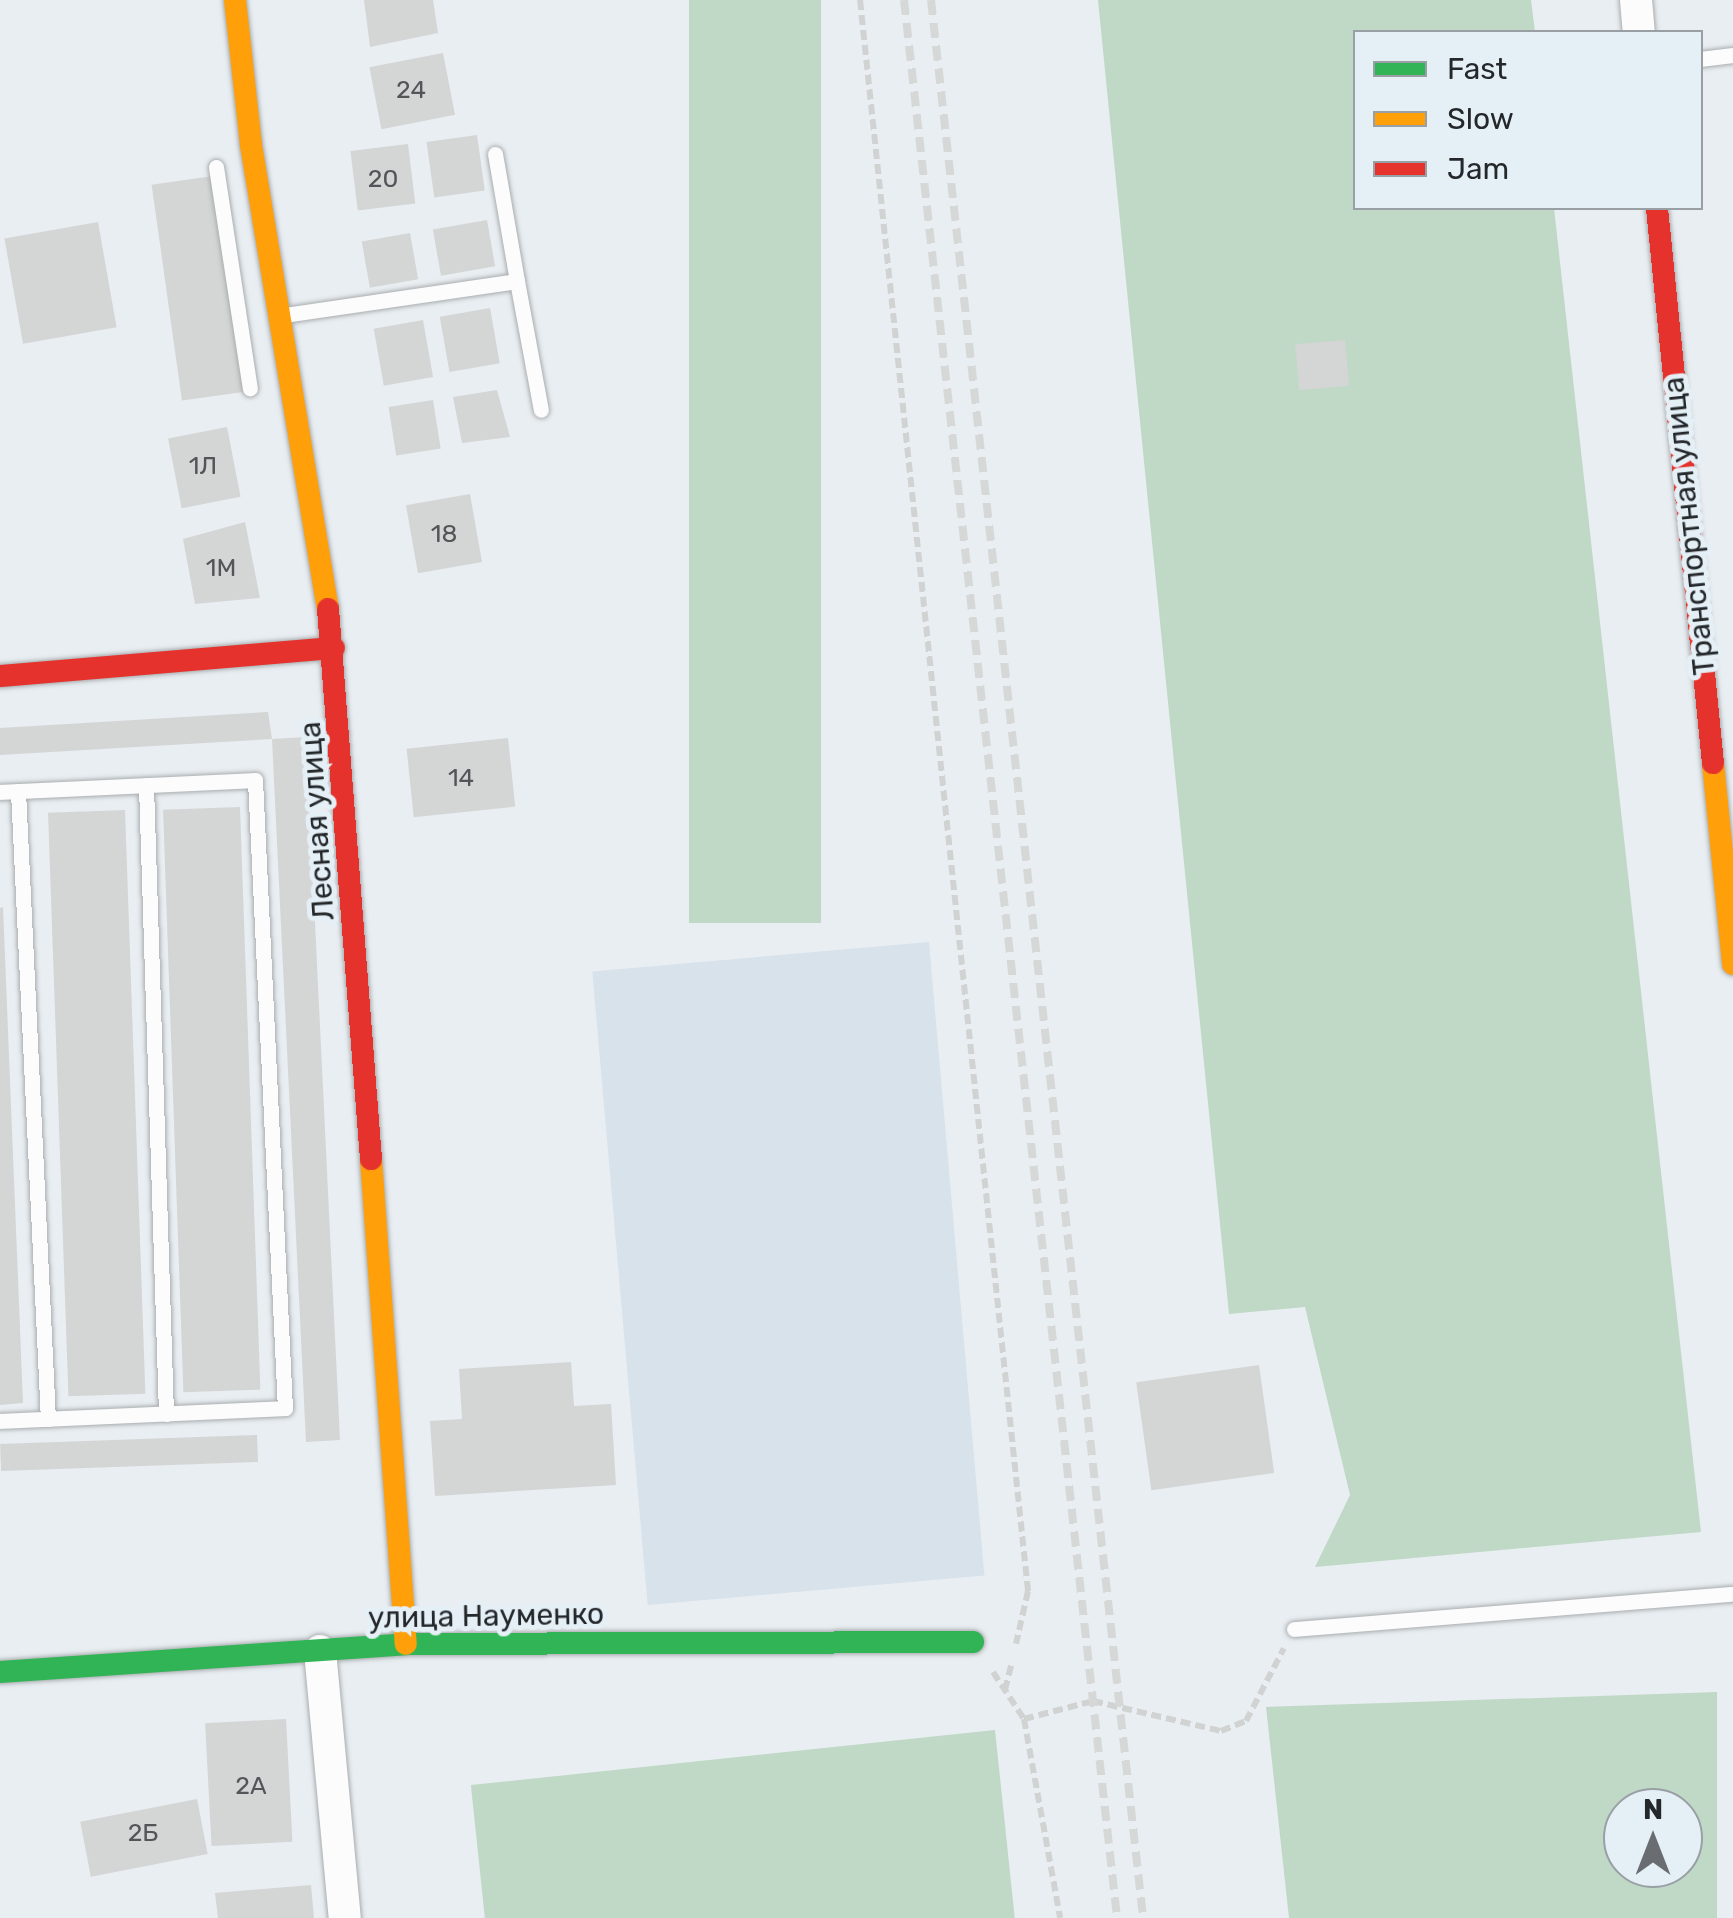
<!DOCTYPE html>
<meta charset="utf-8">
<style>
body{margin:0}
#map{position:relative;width:1733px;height:1918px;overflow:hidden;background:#e9eef2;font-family:Rubik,sans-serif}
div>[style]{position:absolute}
.built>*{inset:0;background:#d8e2eb;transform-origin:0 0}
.green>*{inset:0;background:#c0d9c6;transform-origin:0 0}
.building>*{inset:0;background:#d4d5d5;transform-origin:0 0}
.path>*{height:6px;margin-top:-3px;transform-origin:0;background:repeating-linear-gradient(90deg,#d1d3d3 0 10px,transparent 0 15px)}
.roads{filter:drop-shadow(0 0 2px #a9adaf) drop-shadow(0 0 2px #a9adaf)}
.lane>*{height:15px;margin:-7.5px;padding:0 7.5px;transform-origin:7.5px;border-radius:7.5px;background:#fcfcfd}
.street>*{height:32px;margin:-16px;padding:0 16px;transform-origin:16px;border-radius:16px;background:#fcfcfd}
.fast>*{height:22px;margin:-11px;padding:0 11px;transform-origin:11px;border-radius:11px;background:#30b455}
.slow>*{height:22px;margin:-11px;padding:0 11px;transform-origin:11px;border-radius:11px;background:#ff9f0a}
.jam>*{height:22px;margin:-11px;padding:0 11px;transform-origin:11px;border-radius:11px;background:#e5322d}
.rail>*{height:8px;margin-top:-4px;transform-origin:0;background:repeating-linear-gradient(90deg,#d6d8d8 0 15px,transparent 0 23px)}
span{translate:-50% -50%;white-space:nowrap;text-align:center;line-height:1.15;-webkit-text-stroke:10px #e5eff6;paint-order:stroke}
.number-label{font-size:25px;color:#535658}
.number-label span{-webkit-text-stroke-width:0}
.street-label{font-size:30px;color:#24282b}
.legend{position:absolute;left:1353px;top:30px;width:350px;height:180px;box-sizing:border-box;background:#e5eff6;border:2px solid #989fa5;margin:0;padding:12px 18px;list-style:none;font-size:30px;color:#24282b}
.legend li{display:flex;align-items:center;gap:20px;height:50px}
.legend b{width:50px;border:2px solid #989fa5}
.north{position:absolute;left:1603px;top:1788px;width:100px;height:100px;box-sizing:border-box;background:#e5eff6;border:2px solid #989fa5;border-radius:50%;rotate:0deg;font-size:28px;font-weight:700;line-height:40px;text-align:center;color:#24282b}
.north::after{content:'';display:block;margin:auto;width:35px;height:45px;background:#696d71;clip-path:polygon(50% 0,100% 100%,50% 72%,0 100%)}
</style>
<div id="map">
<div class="built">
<div style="left:929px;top:942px;width:636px;height:338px;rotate:85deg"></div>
</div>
<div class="green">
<div style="left:689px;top:0;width:132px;height:923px"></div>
<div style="clip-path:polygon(1098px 0,1531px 0,1535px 32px,1356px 32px,1356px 208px,1554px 208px,1701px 1532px,1315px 1567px,1350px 1495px,1305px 1307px,1229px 1314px)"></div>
<div style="clip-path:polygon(evenodd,1717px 1692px,1717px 1918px,1289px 1918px,1266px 1707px,1717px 1692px,1683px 1808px,1683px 1868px,1623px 1868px,1623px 1808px,1683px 1808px)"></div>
<div style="left:995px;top:1730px;width:189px;height:527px;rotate:84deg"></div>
</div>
<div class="building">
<div style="clip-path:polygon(364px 0,433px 0,438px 33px,370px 47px)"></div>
<div style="left:443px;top:53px;width:63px;height:75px;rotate:79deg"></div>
<div style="left:477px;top:135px;width:56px;height:51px;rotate:82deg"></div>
<div style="left:408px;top:144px;width:60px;height:58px;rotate:83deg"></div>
<div style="left:213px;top:176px;width:218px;height:62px;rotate:82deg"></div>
<div style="left:487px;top:220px;width:47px;height:55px;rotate:80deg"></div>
<div style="left:98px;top:222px;width:107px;height:95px;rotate:80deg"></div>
<div style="left:410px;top:233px;width:47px;height:49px;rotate:80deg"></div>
<div style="left:490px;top:308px;width:56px;height:51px;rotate:80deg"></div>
<div style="left:423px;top:320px;width:58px;height:50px;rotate:80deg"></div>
<div style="left:1345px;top:340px;width:46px;height:50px;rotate:85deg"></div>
<div style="clip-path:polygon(497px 390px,510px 437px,462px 443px,453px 397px)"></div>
<div style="left:433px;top:400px;width:49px;height:45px;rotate:81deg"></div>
<div style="left:227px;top:427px;width:71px;height:60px;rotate:79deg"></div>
<div style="left:470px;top:494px;width:69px;height:65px;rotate:80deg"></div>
<div style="clip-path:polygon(245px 522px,260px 598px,195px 604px,183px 539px)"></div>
<div style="clip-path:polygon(268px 712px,272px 739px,306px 737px,340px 1440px,306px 1442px,272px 739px,0 755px,0 728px)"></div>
<div style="left:508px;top:738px;width:69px;height:102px;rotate:84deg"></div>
<div style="left:240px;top:807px;width:583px;height:77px;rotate:88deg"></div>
<div style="left:125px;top:810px;width:584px;height:77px;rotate:88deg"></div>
<div style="clip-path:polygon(3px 907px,23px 1403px,0 1405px,0 908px)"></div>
<div style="clip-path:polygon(571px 1362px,574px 1406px,611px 1404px,616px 1485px,435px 1496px,430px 1421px,462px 1419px,459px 1369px)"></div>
<div style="left:1259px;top:1365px;width:109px;height:124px;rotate:82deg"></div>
<div style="left:257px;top:1435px;width:27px;height:257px;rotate:88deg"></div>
<div style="left:286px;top:1719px;width:123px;height:81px;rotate:87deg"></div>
<div style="left:197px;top:1799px;width:56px;height:119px;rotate:79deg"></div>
<div style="clip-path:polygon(311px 1885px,314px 1918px,218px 1918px,215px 1893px)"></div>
</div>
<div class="path">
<div style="left:860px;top:0;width:1600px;rotate:83.97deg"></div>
<div style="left:1028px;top:1591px;width:54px;rotate:102.8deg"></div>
<div style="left:993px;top:1672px;width:56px;rotate:56.6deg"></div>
<div style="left:1024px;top:1719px;width:71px;rotate:-14.6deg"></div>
<div style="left:1093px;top:1701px;width:131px;rotate:13.2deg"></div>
<div style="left:1221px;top:1731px;width:27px;rotate:-22deg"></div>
<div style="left:1246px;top:1721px;width:82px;rotate:-62.5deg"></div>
<div style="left:1005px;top:1690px;width:30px;rotate:-76deg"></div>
<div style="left:1024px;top:1719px;width:202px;rotate:79.7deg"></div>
</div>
<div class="roads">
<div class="lane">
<div style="left:1700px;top:59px;width:33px;rotate:-7deg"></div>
<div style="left:216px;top:167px;width:224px;rotate:81.3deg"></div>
<div style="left:517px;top:281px;width:131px;rotate:79.5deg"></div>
<div style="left:284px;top:315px;width:235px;rotate:-8.3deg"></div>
<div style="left:517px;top:281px;width:129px;rotate:-99.8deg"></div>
<div style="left:146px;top:785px;width:629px;rotate:88.18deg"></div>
<div style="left:18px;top:791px;width:629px;rotate:87.27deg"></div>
<div style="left:0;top:792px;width:255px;rotate:-2.7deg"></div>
<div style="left:255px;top:780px;width:629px;rotate:87.27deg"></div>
<div style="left:285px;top:1408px;width:285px;rotate:177.4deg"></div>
<div style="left:1294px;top:1629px;width:440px;rotate:-4.6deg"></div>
</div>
<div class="street">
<div style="left:1636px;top:0;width:32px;rotate:85deg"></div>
<div style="left:320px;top:1651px;width:268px;rotate:84.7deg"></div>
</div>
<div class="fast">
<div style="left:0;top:1672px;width:407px;rotate:-3.9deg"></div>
<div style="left:406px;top:1644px;width:567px;rotate:-0.2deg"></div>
</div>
<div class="slow">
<div style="left:235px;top:0;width:146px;rotate:83.7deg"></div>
<div style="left:251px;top:145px;width:470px;rotate:80.6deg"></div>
<div style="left:1713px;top:763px;width:202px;rotate:84.3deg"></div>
<div style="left:371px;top:1159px;width:486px;rotate:85.9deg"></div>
</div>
<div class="jam">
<div style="left:1657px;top:208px;width:558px;rotate:84.24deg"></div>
<div style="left:328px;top:609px;width:552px;rotate:85.53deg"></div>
<div style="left:0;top:676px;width:335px;rotate:-4.8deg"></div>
</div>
</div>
<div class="rail">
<div style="left:904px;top:0;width:1930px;rotate:83.66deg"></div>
<div style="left:931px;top:0;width:1930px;rotate:83.69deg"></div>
</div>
<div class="number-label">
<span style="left:411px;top:90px">24</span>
<span style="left:383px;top:179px">20</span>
<span style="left:203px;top:466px">1Л</span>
<span style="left:444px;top:534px">18</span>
<span style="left:221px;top:568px">1М</span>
<span style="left:461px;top:778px">14</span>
<span style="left:251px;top:1786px">2А</span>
<span style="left:143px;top:1833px">2Б</span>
</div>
<div class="street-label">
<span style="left:1689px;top:526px;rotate:-96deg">Транспортная улица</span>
<span style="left:317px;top:821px;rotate:-94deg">Лесная улица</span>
<span style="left:486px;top:1616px;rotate:-1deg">улица Науменко</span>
</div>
<ul class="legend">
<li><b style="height:12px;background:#30b455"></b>Fast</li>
<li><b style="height:12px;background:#ff9f0a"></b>Slow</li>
<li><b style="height:12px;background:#e5322d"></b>Jam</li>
</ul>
<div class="north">N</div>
</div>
